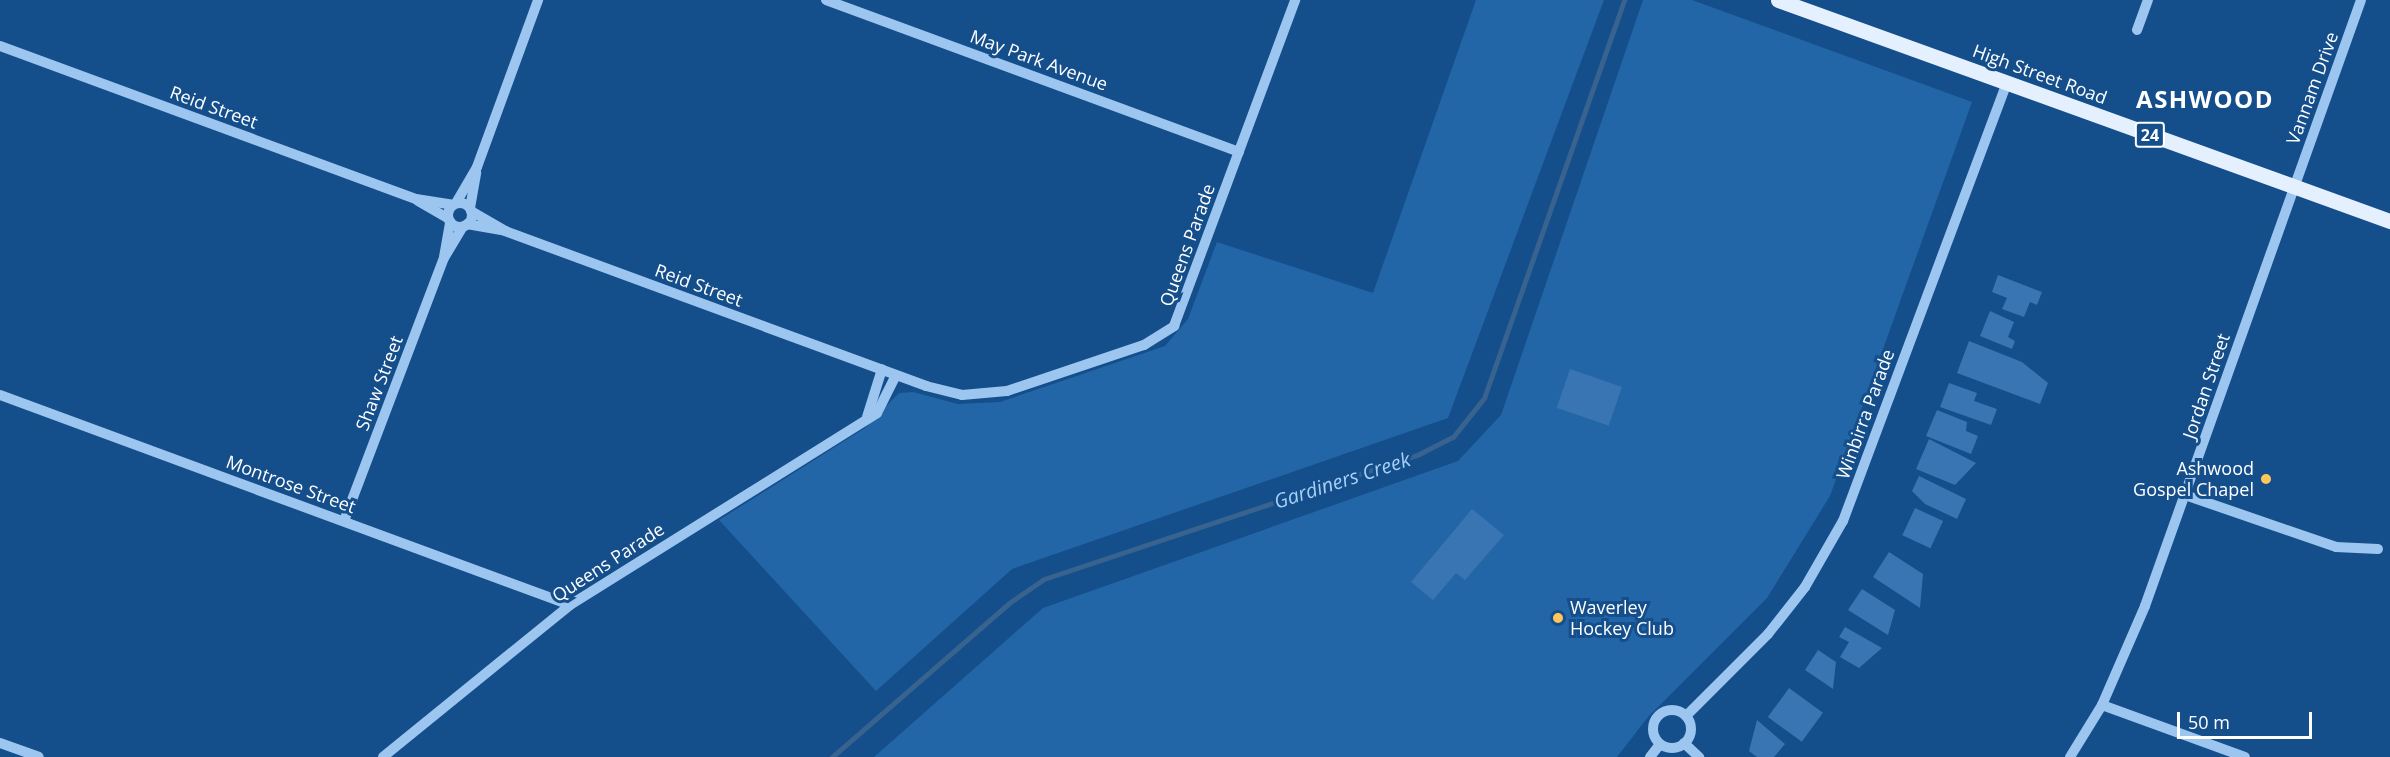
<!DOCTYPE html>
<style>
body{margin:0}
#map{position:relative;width:2390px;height:757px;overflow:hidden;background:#144e8b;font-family:"Open Sans",sans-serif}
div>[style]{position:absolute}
.green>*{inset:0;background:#2366a8}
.stream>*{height:5px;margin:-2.5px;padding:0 2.5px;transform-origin:2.5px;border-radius:2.5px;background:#38638f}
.building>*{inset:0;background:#3875b2;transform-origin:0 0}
.minor>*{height:10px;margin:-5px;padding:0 5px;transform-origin:5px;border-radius:5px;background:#9cc6f0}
.minor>.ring{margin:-5px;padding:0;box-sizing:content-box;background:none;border:10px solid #9cc6f0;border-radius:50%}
.major>*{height:15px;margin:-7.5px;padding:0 7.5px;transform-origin:7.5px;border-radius:7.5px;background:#e5f0ff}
.dots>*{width:16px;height:16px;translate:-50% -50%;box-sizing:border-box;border:3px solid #144e8b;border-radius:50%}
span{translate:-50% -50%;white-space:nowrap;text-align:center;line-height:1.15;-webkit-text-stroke:6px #144e8b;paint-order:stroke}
.shield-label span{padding:2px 4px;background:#144e8b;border:2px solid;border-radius:4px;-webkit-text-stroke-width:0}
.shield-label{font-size:16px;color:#fff;font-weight:700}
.street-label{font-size:18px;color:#fff}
.poi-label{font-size:18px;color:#fff}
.right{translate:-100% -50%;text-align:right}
.left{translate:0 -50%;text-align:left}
.water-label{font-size:20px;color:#a8d0f7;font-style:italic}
.district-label{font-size:24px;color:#fff;font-weight:700;letter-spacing:1.5px}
.scale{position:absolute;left:2177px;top:712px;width:135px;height:27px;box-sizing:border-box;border:3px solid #fff;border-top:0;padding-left:8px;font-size:18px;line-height:21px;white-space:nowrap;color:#fff;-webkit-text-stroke:4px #144e8b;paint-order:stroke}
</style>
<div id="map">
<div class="green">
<div style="clip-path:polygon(1476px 0,1604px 0,1448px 418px,1012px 569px,876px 691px,719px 520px,865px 428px,899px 393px,913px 392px,958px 404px,1000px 402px,1165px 346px,1188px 319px,1217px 242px,1373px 293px)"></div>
<div style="clip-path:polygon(1643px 0,1692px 0,1972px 102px,1830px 496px,1767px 598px,1648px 717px,1617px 757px,874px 757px,1043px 608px,1458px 461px,1501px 415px)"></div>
</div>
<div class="stream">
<div style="left:832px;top:757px;width:235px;rotate:-41deg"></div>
<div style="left:1009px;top:603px;width:42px;rotate:-34.4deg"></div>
<div style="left:1044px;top:579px;width:395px;rotate:-18.4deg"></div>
<div style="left:1419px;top:454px;width:38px;rotate:-27deg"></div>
<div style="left:1453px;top:437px;width:50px;rotate:-51.5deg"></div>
<div style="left:1484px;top:398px;width:422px;rotate:-70.6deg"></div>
</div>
<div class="building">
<div style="clip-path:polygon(1998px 275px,2042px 292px,2037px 305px,2030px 302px,2024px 317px,2002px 309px,2007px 298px,1992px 292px)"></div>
<div style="clip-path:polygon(1990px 311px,2014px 322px,2008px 337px,2015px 341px,2012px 349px,1980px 336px)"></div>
<div style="clip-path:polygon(1969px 341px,2022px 362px,2048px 383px,2040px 404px,1957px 373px)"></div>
<div style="left:1570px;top:369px;width:55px;height:41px;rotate:19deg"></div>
<div style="clip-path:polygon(1949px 383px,1977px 393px,1974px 401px,1997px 409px,1991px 425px,1940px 407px)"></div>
<div style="clip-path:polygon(1937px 410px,1967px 422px,1966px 431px,1978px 436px,1971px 454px,1926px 436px)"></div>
<div style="clip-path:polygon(1929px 439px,1976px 463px,1955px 485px,1916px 469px)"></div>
<div style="clip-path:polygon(1919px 476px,1966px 499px,1957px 519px,1925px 504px,1912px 491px)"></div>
<div style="left:1915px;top:508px;width:31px;height:30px;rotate:25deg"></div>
<div style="clip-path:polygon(1472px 509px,1504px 535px,1465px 580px,1456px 573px,1433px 600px,1411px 582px)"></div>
<div style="clip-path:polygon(1889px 552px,1923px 574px,1920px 608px,1873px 577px)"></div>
<div style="clip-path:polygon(1862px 589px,1895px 610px,1888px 635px,1848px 610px)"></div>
<div style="clip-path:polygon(1845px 627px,1882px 648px,1859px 668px,1840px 657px,1849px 642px,1839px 637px)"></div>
<div style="clip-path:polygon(1818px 650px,1836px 662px,1833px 689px,1805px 670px)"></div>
<div style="left:1789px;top:688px;width:42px;height:36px;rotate:36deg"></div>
<div style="clip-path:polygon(1757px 720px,1785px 744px,1774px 757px,1757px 757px,1749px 751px)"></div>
</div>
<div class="minor">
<div style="left:826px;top:0;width:440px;rotate:20.2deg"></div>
<div style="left:2137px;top:30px;width:32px;rotate:-70deg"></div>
<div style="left:0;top:46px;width:443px;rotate:20.2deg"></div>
<div style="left:416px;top:199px;width:37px;rotate:9deg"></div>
<div style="left:418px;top:201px;width:34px;rotate:30deg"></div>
<div class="ring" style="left:448px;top:203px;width:14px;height:14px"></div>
<div style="left:456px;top:203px;width:42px;rotate:-59.7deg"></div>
<div style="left:477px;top:167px;width:178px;rotate:-69.9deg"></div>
<div style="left:470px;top:208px;width:36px;rotate:-80deg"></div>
<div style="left:471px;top:211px;width:36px;rotate:30deg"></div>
<div style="left:467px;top:224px;width:39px;rotate:10deg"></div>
<div style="left:505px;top:231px;width:449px;rotate:20.2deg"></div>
<div style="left:926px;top:386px;width:37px;rotate:14deg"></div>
<div style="left:962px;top:395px;width:45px;rotate:-5.1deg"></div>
<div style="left:1007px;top:391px;width:145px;rotate:-18.6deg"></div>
<div style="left:1144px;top:345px;width:36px;rotate:-32deg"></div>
<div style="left:1174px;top:326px;width:348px;rotate:-69.6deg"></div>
<div style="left:444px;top:257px;width:36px;rotate:-80deg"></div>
<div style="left:0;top:395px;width:607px;rotate:20.22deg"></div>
<div style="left:867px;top:417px;width:50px;rotate:-72.6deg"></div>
<div style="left:2185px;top:495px;width:160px;rotate:19deg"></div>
<div style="left:2336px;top:547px;width:42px;rotate:2.7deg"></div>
<div style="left:344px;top:521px;width:281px;rotate:-69.2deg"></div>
<div style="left:444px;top:258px;width:37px;rotate:-59deg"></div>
<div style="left:2102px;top:705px;width:152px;rotate:20deg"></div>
<div class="ring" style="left:1653px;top:710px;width:28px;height:28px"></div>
<div style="left:1686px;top:716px;width:116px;rotate:-45deg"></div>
<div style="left:1768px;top:634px;width:60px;rotate:-51.8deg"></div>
<div style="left:1805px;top:587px;width:76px;rotate:-60.1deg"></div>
<div style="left:1843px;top:521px;width:468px;rotate:-69.5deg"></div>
<div style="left:0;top:743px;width:41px;rotate:19.7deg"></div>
<div style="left:1684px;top:743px;width:21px;rotate:43deg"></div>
<div style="left:383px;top:757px;width:241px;rotate:-39.1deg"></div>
<div style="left:570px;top:605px;width:362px;rotate:-32deg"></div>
<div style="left:877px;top:413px;width:42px;rotate:-63.4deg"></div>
<div style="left:1650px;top:757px;width:16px;rotate:-52deg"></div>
<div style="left:2070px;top:757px;width:61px;rotate:-58.4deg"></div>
<div style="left:2102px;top:705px;width:108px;rotate:-66.5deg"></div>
<div style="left:2145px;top:606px;width:643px;rotate:-70.38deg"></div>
</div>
<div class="major">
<div style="left:1778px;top:0;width:651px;rotate:19.86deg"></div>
</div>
<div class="dots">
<div style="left:2266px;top:479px;background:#ffc75b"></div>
<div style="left:1558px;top:618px;background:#ffc75b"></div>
</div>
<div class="shield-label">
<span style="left:2150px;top:135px">24</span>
</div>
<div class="street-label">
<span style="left:1039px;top:60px;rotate:20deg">May Park Avenue</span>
<span style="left:2040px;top:74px;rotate:20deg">High Street Road</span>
<span style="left:2312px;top:88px;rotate:-70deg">Vannam Drive</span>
<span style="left:214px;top:107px;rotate:20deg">Reid Street</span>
<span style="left:1187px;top:245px;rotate:-70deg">Queens Parade</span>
<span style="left:699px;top:285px;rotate:20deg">Reid Street</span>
<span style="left:379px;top:383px;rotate:-69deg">Shaw Street</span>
<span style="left:2206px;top:386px;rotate:-71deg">Jordan Street</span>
<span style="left:1865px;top:414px;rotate:-70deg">Winbirra Parade</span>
<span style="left:291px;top:484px;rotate:20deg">Montrose Street</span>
<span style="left:608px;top:562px;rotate:-33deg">Queens Parade</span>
</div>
<div class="poi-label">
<span class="right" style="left:2254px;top:479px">Ashwood<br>Gospel Chapel</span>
<span class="left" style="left:1570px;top:618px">Waverley<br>Hockey Club</span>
</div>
<div class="water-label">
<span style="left:1342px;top:480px;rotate:-18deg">Gardiners Creek</span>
</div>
<div class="district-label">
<span style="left:2205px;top:99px">ASHWOOD</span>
</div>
<div class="scale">50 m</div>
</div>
